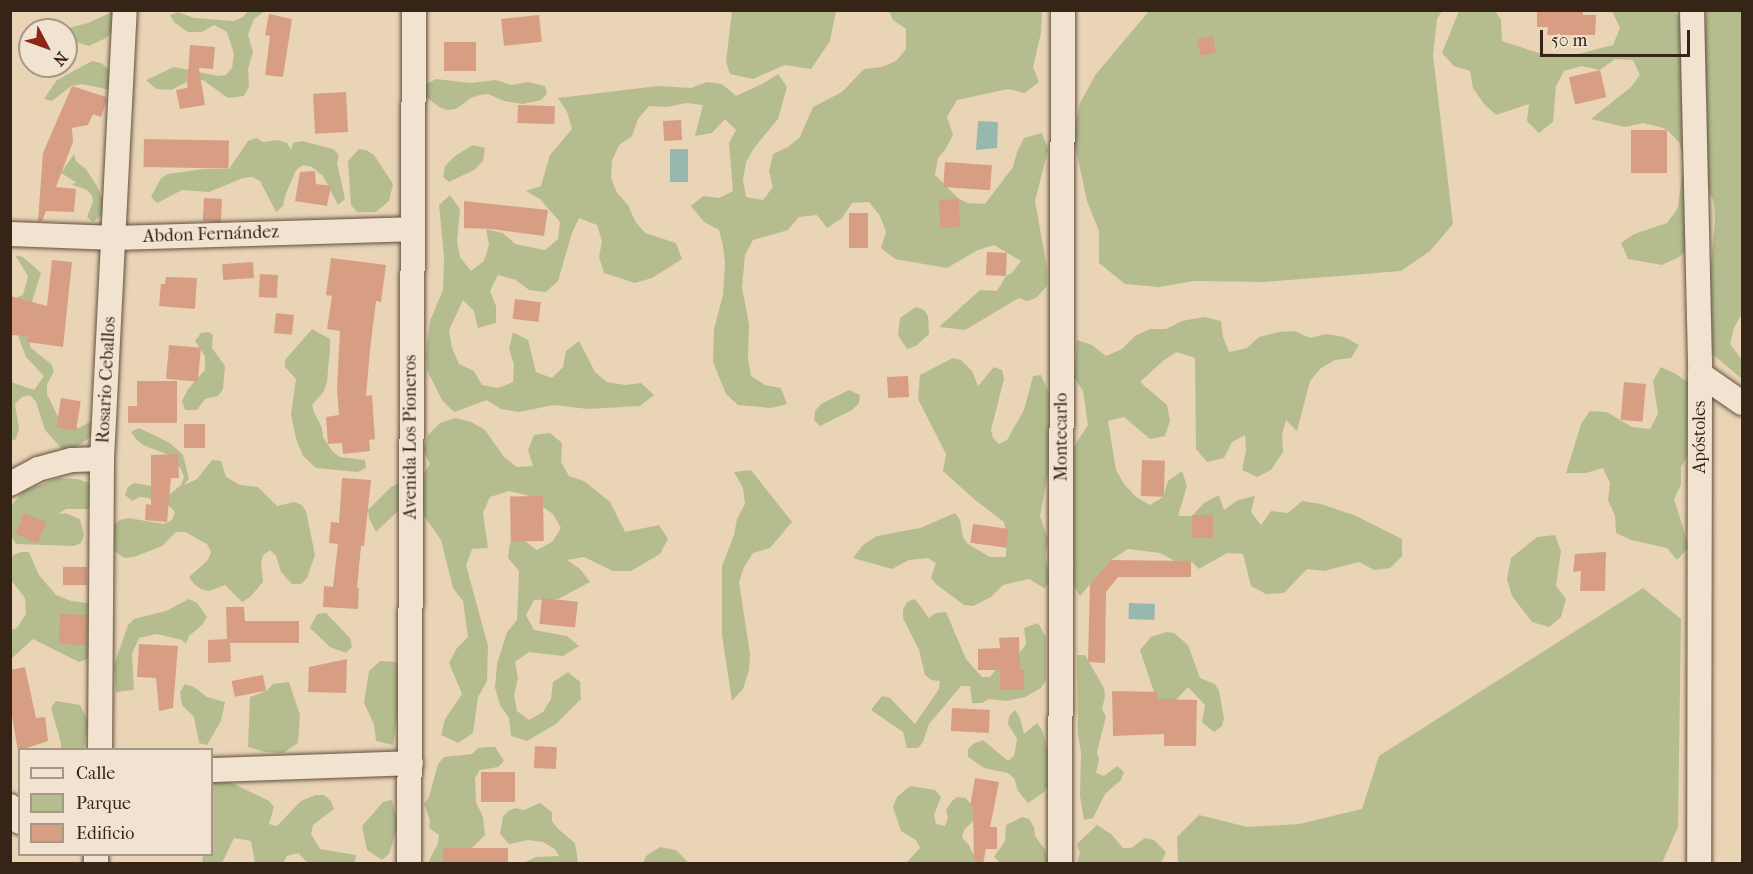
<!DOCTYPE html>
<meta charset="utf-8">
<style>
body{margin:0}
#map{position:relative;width:1753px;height:874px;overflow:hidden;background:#e9d4b6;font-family:"IM FELL French Canon",serif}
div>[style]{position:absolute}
.green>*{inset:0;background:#b5bd8f}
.water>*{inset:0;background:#97b8ae;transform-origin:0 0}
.building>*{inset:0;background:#d89e83;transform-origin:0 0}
.roads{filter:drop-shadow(0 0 2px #63503f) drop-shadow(0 0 2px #63503f)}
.minor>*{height:24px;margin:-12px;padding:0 12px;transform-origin:12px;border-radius:12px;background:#f1e3d0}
span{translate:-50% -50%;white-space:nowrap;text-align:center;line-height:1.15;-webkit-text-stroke:4.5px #f1e3d0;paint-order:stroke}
.street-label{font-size:18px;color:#362417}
.frame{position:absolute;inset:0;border:12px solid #362417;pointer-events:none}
.legend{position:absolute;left:18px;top:748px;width:195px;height:108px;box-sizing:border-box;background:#f1e3d0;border:2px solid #a69786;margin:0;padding:8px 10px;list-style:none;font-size:18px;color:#362417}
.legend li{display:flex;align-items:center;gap:12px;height:30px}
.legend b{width:30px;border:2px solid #a69786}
.north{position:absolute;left:18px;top:18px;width:60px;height:60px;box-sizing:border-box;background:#f1e3d0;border:2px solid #a69786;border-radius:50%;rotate:131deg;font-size:16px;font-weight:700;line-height:24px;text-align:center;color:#362417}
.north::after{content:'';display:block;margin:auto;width:21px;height:27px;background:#8f2418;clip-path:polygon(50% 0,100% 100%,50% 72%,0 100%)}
.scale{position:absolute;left:1540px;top:30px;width:150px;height:27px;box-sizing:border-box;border:3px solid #362417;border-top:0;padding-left:8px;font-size:18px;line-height:21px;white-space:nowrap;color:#362417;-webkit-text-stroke:4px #f1e3d0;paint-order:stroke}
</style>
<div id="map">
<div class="green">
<div style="clip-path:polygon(248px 11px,265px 11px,254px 19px,248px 35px,253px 52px,248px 69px,249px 87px,244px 96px,228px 98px,203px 80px,193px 79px,171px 90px,156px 89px,146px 80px,174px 67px,218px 76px,226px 75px,232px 68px,234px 54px,227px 32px,214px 25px,202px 32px,188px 32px,174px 22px,170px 15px,178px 12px,194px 18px,233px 21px,243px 17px)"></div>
<div style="clip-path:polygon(732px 11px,732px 10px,836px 11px,830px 41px,811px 69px,785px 65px,753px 79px,730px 74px,726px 62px)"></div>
<div style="clip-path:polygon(889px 11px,1042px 11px,1041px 33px,1033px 67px,1039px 82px,1025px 93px,1008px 89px,957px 100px,947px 117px,953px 135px,945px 150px,938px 158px,935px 175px,959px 199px,968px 203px,985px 204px,1013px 167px,1017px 152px,1024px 138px,1042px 133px,1048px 150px,1035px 201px,1047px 268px,1047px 286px,1036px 298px,1027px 301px,1019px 298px,965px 330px,939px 327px,980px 290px,997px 291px,1006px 276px,1012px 273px,1021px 261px,994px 245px,978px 250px,947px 268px,895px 259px,881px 248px,886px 232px,880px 216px,869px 202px,852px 203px,842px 218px,827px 228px,817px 215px,799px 217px,788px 230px,753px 240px,745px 255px,742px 288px,749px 324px,748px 359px,751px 376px,765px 385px,781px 388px,787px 404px,771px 408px,738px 405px,726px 394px,713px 362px,714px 329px,723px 295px,725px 263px,723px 246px,719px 230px,704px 222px,691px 206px,703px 196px,719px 198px,733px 191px,729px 143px,736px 130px,725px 119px,712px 133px,695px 136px,703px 105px,686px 103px,668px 107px,649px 106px,638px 119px,632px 136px,619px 145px,612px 161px,611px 178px,617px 193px,628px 205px,635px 221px,645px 233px,676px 243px,682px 259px,652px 278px,635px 283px,604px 273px,599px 257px,602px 241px,597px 225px,579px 218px,572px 233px,558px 281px,546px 292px,529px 290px,516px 280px,498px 275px,490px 291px,496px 306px,496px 323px,478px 328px,474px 311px,463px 300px,449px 330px,452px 348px,459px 364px,474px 371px,482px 385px,498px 388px,513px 382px,514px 365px,509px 349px,513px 332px,528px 340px,536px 372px,552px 378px,563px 367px,566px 351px,579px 341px,595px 372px,607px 382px,625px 385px,641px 383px,654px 395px,640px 406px,588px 409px,554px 405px,519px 412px,501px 409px,487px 400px,454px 412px,442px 400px,427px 370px,426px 353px,430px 321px,443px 290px,444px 256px,439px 205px,450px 195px,460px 209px,457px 241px,460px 257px,471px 271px,484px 261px,489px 245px,486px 229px,503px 233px,515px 244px,545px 250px,558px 239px,560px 222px,540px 199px,526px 191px,541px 186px,550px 155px,572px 129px,567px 112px,558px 98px,658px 86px,691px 88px,707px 82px,722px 84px,736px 96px,764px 83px,778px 74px,787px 87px,778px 119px,754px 148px,746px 162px,743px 180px,746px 197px,763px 200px,773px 187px,769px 171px,773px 154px,788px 147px,800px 137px,813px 107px,842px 92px,864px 69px,882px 67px,896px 61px,906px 49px,906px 29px,893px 20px)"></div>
<div style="clip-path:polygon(1149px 11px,1442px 11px,1437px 19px,1433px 55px,1453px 224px,1430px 251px,1401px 271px,1264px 282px,1194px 281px,1159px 287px,1125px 284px,1099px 263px,1099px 231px,1087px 201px,1073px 136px,1080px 103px,1096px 74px)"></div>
<div style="clip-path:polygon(1459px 11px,1495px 11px,1501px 19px,1502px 41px,1539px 53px,1574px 55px,1613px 45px,1620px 28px,1612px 11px,1673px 11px,1686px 22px,1691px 246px,1679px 257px,1662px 265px,1628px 259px,1621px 243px,1634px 234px,1667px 223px,1678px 208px,1684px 158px,1679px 142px,1667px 130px,1660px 127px,1643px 123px,1625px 127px,1591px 119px,1631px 87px,1640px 75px,1633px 60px,1615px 59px,1600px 70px,1581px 66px,1564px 71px,1556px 86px,1553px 122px,1539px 133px,1527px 121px,1529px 104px,1496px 115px,1484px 104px,1473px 88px,1470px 71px,1454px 66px,1442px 53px)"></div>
<div style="clip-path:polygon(1706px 11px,1742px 11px,1742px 313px,1734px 328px,1730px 344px,1742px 360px,1742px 379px,1710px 352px,1709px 289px,1715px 220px,1714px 202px,1707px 186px,1707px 101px,1703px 85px)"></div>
<div style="clip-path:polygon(112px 12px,119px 15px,112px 32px,106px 38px,89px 46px,66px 39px,66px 30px,58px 30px,55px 27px,64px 29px,88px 23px)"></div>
<div style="clip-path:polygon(92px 61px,101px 63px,116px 75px,115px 91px,82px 84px,71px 86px,52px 101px,44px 99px,57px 80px)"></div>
<div style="clip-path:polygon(436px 79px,470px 83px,496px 80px,512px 85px,528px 82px,545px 86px,547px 94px,541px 100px,523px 104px,504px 101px,488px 94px,480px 95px,471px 98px,456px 109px,447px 110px,439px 107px,425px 96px,421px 87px)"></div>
<div style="clip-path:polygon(256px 138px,263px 142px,278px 140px,287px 143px,291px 150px,293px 143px,302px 141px,333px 149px,339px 155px,337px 163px,345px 199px,338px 205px,323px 176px,312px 167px,303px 165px,296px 170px,285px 196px,283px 206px,276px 212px,260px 181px,252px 177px,243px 178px,209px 192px,182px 190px,157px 203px,151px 197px,161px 178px,168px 174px,203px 169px,229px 169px,248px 141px)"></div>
<div style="clip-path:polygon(473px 145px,485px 148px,483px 161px,474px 170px,449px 182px,443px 177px,445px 166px,455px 156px)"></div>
<div style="clip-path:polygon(359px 149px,366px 150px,374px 155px,393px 184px,389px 201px,376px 212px,357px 212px,351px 205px,348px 161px)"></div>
<div style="clip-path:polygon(74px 154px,76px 161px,86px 169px,97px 186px,104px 203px,105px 212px,93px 222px,87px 217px,93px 201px,92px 196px,87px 190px,71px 184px,77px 183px,61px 173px)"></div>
<div style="clip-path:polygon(15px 255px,23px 257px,41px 273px,30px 308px,27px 333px,31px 348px,51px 364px,54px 371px,47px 385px,47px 394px,58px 417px,71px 427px,79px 428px,93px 420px,93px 435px,71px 451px,62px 449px,45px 430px,36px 402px,30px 395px,22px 397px,15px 404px,19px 429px,16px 439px,11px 441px,11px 382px,34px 390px,44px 376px,26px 357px,14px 325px,15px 298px,23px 295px,28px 276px)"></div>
<div style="clip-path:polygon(916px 307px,924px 310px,928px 316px,929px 334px,916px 346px,907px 349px,898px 335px,900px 318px)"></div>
<div style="clip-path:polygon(1204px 317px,1221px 321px,1223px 337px,1229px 352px,1247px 348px,1259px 337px,1279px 332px,1295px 331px,1310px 338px,1326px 334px,1344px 337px,1359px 345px,1351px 358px,1335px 360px,1321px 368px,1310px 381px,1297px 431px,1286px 420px,1282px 435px,1283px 452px,1271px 470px,1257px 477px,1242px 470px,1246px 451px,1245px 435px,1232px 442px,1224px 458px,1207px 462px,1196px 449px,1195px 358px,1177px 352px,1164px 360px,1140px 382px,1167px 405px,1170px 421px,1165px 436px,1150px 439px,1124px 417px,1108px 421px,1116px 470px,1124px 484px,1136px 497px,1150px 505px,1163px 497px,1168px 481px,1182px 471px,1187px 486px,1178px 516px,1192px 516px,1204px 503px,1219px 495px,1224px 510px,1238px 500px,1255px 496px,1251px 512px,1261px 525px,1271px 511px,1288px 513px,1302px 501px,1321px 504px,1356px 516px,1402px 539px,1402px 556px,1390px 568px,1374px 570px,1359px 562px,1324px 571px,1307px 569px,1284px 593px,1266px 594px,1251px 586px,1243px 554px,1227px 553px,1199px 569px,1191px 561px,1175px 561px,1160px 553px,1128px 549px,1111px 560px,1080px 596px,1071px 581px,1074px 565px,1067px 457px,1088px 425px,1083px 391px,1074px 377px,1077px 340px,1092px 345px,1106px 356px,1122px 349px,1135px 336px,1150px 329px,1166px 329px,1182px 321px)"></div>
<div style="clip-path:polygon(312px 329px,330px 339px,330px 348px,327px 382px,324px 391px,312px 405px,314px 412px,322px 428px,323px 437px,333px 452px,340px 457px,365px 460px,366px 468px,358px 472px,316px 468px,303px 456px,296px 439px,291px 414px,296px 379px,285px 367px,285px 360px)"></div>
<div style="clip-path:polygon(209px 332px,213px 335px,212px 348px,225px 366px,223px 389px,218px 396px,205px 399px,197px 410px,185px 410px,182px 401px,188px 389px,205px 370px,205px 356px,195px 341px,201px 333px)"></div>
<div style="clip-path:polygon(953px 358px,961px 360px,972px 371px,978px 386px,994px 367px,1002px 370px,1004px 379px,991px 430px,993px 438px,999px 444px,1007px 440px,1024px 410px,1033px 376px,1041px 375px,1051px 398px,1050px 463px,1040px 516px,1048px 540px,1045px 557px,1051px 582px,1044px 588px,1029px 579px,1003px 585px,991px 597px,973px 606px,964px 605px,937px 585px,931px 578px,936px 563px,928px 558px,909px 560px,892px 569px,853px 558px,863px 545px,877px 536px,920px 528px,955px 513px,960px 520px,963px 538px,968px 544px,990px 557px,1006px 557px,1006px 531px,1004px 522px,975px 500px,943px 471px,946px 454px,918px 399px,920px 375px)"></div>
<div style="clip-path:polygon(1661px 367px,1676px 374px,1690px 384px,1691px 450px,1681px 467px,1681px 484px,1674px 499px,1689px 547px,1677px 560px,1667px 548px,1631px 540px,1616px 533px,1615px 516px,1608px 500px,1610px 483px,1603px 468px,1586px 473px,1566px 473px,1581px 424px,1590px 411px,1607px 412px,1632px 427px,1650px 429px,1658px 414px,1653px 381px)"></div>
<div style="clip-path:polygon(849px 390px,860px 395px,859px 403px,852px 410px,820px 426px,814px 420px,815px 411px,821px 404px)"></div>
<div style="clip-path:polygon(455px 418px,471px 422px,485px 430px,504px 457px,517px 467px,533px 466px,528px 450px,534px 435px,550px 433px,562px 443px,561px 462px,569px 476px,584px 481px,610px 502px,625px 532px,659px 525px,668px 539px,660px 554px,631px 571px,613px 571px,584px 557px,567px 560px,580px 569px,590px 582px,558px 599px,534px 600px,526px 615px,534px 630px,567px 636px,579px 646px,563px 656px,529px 652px,515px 662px,518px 678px,514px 695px,517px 711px,529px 720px,543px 712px,551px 699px,553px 682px,568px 672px,580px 682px,581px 699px,556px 724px,527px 741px,511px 736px,509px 718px,500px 705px,495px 688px,497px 664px,507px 632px,517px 620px,519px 571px,508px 558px,510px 542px,522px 539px,537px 550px,552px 542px,561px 528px,553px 514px,539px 504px,526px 495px,509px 491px,490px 497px,483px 513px,488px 548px,472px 549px,466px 565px,488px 646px,487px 681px,478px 697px,473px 733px,458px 743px,441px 735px,445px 719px,462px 694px,449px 663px,457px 648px,468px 637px,463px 601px,453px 588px,441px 540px,422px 513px,421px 478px,430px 464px,423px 450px,428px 435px,440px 423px)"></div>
<div style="clip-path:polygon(139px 428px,170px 443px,183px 455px,189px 479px,184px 485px,197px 479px,212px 460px,221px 461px,226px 477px,240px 485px,258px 487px,277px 506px,294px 502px,302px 505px,306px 511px,315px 555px,307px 578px,301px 584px,292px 584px,281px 572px,276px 556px,270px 550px,263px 555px,261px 564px,263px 582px,250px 597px,242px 602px,225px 585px,209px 591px,201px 589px,194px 584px,189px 577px,208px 560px,211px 552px,207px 544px,185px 532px,176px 532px,162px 546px,134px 557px,124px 558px,111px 548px,107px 532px,120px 520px,128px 518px,164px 524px,172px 520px,175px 512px,169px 506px,148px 498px,140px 497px,132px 501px,125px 495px,128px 487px,134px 483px,152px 486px,169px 495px,181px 485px,184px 477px,181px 469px,169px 455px,143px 445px,136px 439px,131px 432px)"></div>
<div style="clip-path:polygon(751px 470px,792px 522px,770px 548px,753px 553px,744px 567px,739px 582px,750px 654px,749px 670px,743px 689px,732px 701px,722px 635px,722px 566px,734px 535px,737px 519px,745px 504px,743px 488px,734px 472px)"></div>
<div style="clip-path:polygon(58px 478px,77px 479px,92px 484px,92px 509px,66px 509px,58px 514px,65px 513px,80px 519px,84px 535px,81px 543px,74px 546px,16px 544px,12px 537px,11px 506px,24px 491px)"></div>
<div style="clip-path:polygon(400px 483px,404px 505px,376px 532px,369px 518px,368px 510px,391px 487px)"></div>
<div style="clip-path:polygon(1555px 535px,1561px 551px,1556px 586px,1566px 599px,1561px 617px,1549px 627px,1532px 622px,1512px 596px,1507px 579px,1511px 558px,1537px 537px)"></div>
<div style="clip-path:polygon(21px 552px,29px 552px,39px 575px,56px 595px,71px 601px,88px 603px,94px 608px,96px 656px,79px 662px,33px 639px,11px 659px,11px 630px,17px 628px,26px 614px,25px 598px,11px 580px,11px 562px,13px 555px)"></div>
<div style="clip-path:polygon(1643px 588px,1681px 619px,1678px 827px,1662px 863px,1178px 863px,1177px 837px,1199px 815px,1247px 827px,1299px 824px,1362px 809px,1379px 756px)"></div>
<div style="clip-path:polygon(189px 599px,197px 603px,207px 617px,202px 625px,189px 636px,186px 644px,182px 640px,157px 634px,139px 638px,132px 654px,134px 690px,116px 692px,114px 665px,128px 625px,134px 619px,166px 611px)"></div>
<div style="clip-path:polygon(915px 599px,929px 618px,936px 613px,946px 612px,966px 659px,982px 677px,990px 677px,1001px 663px,1016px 658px,1026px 644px,1024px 628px,1038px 623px,1046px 637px,1046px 680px,1041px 688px,1025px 697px,1006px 701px,989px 699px,982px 703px,972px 703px,970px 686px,961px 686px,929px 724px,923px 742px,918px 748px,907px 748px,903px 732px,871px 710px,882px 696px,890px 698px,915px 724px,939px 689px,940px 681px,931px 680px,925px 675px,919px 650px,903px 618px,903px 610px,907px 602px)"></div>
<div style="clip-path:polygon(326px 613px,350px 638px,352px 647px,346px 653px,330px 647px,310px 628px,317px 614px)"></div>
<div style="clip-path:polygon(1166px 632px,1174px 633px,1188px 645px,1200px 678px,1215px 684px,1219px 691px,1224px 718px,1222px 726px,1214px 732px,1202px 722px,1205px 705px,1188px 687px,1175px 701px,1159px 707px,1140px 650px,1151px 637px)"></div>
<div style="clip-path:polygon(1077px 655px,1085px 655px,1104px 688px,1105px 697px,1102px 709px,1106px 717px,1097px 752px,1099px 759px,1096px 773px,1104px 776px,1117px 766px,1124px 772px,1121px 780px,1105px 794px,1093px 818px,1084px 820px,1080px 796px,1081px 753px,1078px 734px)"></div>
<div style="clip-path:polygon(380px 661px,396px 662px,403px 676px,393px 745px,376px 741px,374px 724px,364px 703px,369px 671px)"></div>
<div style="clip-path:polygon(289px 682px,300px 715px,298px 743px,283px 753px,265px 752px,248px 747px,250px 697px,266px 691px,273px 684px)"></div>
<div style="clip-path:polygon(185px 684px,194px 687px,207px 697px,225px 702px,221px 721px,207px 745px,199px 743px,194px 717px,182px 705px,180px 692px)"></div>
<div style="clip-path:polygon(56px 701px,80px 705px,88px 721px,84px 749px,61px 749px,61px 743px,51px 708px)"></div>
<div style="clip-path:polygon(1015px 710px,1020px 718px,1024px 734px,1037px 723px,1042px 730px,1049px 754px,1050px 783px,1044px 792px,1028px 803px,1018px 791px,1014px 778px,1008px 773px,984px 768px,968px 757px,968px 749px,973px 744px,983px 740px,1008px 761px,1014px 756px,1017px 739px,1008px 724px,1009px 716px)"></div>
<div style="clip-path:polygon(486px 747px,495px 747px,504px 761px,498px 767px,480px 770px,475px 778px,476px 802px,483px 817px,485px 835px,472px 848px,455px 851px,448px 863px,428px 863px,438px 843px,439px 835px,429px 828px,430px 820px,424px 804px,429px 797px,438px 764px,444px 757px,472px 754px,478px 748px)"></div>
<div style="clip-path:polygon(212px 782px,230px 782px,269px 801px,274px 807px,269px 824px,277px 826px,301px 801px,316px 795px,324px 795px,331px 801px,334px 809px,313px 825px,311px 834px,320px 849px,356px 855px,355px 863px,308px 863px,298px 853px,287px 856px,283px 863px,255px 863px,251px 841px,234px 838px,222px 863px,202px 864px,203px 855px,212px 854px)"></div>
<div style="clip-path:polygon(910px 786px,935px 790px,941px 797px,934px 815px,936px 824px,945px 826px,948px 818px,946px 810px,951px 802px,957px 797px,966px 798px,974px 808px,976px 818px,964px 830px,962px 838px,969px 845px,976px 860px,974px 863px,906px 863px,920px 848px,916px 840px,901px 831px,893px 807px,897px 797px)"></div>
<div style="clip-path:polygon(392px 800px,398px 825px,389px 854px,382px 860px,367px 850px,362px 826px,383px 802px)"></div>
<div style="clip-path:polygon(540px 803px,552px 812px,552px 821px,557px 828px,575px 843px,578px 863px,523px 863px,536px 857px,559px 856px,555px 849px,543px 842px,528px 840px,509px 844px,500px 834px,503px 817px,508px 811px,516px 808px,524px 810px)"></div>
<div style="clip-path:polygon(1022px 817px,1029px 819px,1034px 827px,1035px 836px,1046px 851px,1048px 863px,1000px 863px,994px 857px,1005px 841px,1006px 825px)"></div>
<div style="clip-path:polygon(1097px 825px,1111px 834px,1123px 848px,1131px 848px,1145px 838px,1154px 840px,1166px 852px,1162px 861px,1157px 864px,1077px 863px,1080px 853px,1077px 844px)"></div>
<div style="clip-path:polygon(660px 847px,676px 850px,689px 863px,643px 863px,646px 856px)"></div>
</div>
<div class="water">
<div style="clip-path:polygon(978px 121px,998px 122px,997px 148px,976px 150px)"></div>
<div style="left:670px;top:149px;width:18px;height:33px"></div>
<div style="left:1129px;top:603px;width:26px;height:16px;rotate:2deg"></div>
</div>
<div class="building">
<div style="clip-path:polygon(1537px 10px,1583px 10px,1583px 15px,1596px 15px,1595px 35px,1547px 35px,1548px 27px,1537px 27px)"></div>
<div style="clip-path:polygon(269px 14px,292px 19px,283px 77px,265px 75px,270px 36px,265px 35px)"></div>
<div style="left:539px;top:15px;width:27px;height:38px;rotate:84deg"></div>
<div style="left:1213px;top:36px;width:17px;height:16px;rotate:80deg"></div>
<div style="left:444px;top:42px;width:32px;height:29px"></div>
<div style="clip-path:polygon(190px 45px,215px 47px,213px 69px,199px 68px,205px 105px,180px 109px,176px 90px,187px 88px)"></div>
<div style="left:1600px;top:70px;width:28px;height:32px;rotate:77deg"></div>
<div style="clip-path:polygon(72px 86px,106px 97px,106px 102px,101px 117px,93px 114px,88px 125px,72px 128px,73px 142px,56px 187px,76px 189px,74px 212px,46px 211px,42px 221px,38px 221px,43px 153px)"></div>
<div style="left:346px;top:92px;width:40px;height:33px;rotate:87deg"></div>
<div style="left:518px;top:105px;width:37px;height:18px;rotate:2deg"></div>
<div style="left:681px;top:120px;width:20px;height:18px;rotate:87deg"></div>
<div style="left:1631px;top:130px;width:36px;height:43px"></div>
<div style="left:144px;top:139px;width:85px;height:28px;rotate:1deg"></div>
<div style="left:945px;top:162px;width:47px;height:25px;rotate:4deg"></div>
<div style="clip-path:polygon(315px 171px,316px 184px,331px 186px,327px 206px,295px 201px,300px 172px)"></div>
<div style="left:204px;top:198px;width:18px;height:23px;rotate:3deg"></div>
<div style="left:959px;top:199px;width:28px;height:20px;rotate:88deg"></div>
<div style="clip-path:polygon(464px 201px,548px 210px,544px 236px,491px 229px,464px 228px)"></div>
<div style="left:849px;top:213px;width:19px;height:35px"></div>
<div style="left:987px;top:252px;width:20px;height:23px;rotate:3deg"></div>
<div style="clip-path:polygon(331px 258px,386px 265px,381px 302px,376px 301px,370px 350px,366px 396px,372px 395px,375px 439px,369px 440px,370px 451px,343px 454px,342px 443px,328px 444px,326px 417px,339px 415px,337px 388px,340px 331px,327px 329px,332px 296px,326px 295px)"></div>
<div style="clip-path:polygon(52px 260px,72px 262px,63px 347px,27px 342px,28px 336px,10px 335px,10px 296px,47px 306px)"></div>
<div style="left:253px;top:262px;width:16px;height:31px;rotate:86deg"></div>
<div style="left:260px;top:274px;width:18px;height:23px;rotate:3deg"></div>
<div style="clip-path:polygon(166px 277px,197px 278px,195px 309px,159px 306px,161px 284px,165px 284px)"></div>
<div style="left:515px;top:299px;width:26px;height:20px;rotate:7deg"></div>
<div style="left:276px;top:313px;width:18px;height:20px;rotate:6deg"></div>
<div style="left:169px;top:345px;width:32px;height:34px;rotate:5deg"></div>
<div style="left:908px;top:376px;width:21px;height:21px;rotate:87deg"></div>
<div style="clip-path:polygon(137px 381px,177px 381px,177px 423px,128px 423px,128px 406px,137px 406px)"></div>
<div style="left:1624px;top:382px;width:22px;height:38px;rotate:5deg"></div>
<div style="left:61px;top:398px;width:20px;height:30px;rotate:9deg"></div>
<div style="left:184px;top:424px;width:21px;height:24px"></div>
<div style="clip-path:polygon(178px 454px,179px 478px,171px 478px,167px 522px,145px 520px,146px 504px,151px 505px,151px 455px)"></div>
<div style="left:1142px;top:460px;width:23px;height:36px;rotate:2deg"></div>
<div style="clip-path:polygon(342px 478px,371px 480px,364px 546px,361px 546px,357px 588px,359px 588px,358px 609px,323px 607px,324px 586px,333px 587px,338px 544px,329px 543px,331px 522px,339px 523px)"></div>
<div style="left:543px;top:496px;width:45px;height:33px;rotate:89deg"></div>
<div style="left:24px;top:513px;width:24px;height:23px;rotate:22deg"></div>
<div style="left:1213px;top:515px;width:23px;height:21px;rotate:90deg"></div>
<div style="left:973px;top:524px;width:36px;height:19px;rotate:8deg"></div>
<div style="clip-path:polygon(1606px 552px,1605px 591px,1580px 591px,1581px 571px,1573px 572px,1575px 554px)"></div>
<div style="clip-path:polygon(1111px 560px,1191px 561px,1191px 577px,1118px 577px,1106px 592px,1105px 663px,1088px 662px,1090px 584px)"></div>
<div style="left:63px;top:567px;width:24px;height:18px"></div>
<div style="left:542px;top:598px;width:36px;height:26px;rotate:6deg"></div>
<div style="clip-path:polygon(226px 607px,244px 607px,245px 621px,299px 621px,299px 643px,230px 643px,231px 662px,208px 663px,208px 640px,227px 639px)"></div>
<div style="left:87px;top:615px;width:30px;height:27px;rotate:92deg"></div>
<div style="clip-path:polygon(1019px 637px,1020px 670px,1024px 670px,1024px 690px,1000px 690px,1000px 670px,978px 670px,978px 649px,1000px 648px,999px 638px)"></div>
<div style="clip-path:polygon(139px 644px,178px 646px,173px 708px,159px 711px,156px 678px,137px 677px)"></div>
<div style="clip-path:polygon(347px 659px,346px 693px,308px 692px,309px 667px)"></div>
<div style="clip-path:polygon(25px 667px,36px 718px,45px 717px,48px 741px,18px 751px,10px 705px,10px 670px)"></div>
<div style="left:263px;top:675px;width:16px;height:32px;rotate:79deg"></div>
<div style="clip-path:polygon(1112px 691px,1158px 692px,1158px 699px,1197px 700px,1196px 746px,1164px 746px,1164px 734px,1113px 736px)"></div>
<div style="left:952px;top:708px;width:38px;height:23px;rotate:3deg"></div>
<div style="left:535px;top:746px;width:22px;height:22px;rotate:3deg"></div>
<div style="left:481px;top:772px;width:34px;height:30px"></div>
<div style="clip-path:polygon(975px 778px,999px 782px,990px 827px,997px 827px,997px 849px,986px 849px,983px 864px,974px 864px,973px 807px,970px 806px)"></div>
<div style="left:443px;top:848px;width:65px;height:16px"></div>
</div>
<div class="roads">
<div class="minor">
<div style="left:1692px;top:10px;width:364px;rotate:88.7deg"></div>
<div style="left:1700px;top:374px;width:490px;rotate:90.1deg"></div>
<div style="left:10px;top:234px;width:105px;rotate:2.2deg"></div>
<div style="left:115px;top:238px;width:296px;rotate:-1.7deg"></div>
<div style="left:1700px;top:374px;width:51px;rotate:34.6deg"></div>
<div style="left:10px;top:484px;width:32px;rotate:-28deg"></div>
<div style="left:38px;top:469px;width:35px;rotate:-15deg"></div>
<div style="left:72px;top:460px;width:30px;rotate:-2deg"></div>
<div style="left:100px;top:750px;width:291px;rotate:-89.6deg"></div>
<div style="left:102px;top:459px;width:450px;rotate:-87.1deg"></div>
<div style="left:212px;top:770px;width:199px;rotate:-2deg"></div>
<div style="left:10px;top:806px;width:19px;rotate:58deg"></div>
<div style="left:96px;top:864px;width:10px;rotate:-90deg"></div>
<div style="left:409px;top:864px;width:854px;rotate:-89.66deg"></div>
<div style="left:1060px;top:864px;width:854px;rotate:-89.8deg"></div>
</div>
</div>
<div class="street-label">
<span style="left:211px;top:235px;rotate:-2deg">Abdon Fernández</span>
<span style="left:107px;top:380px;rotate:-87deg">Rosario Ceballos</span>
<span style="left:411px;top:437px;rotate:-90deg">Avenida Los Pioneros</span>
<span style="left:1062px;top:437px;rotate:-90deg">Montecarlo</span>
<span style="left:1700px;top:437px;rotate:-90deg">Apóstoles</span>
</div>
<div class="frame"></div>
<ul class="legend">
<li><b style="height:8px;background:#f1e3d0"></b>Calle</li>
<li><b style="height:16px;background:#b5bd8f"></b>Parque</li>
<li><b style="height:16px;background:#d89e83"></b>Edificio</li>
</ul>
<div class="north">N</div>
<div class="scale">50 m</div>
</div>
